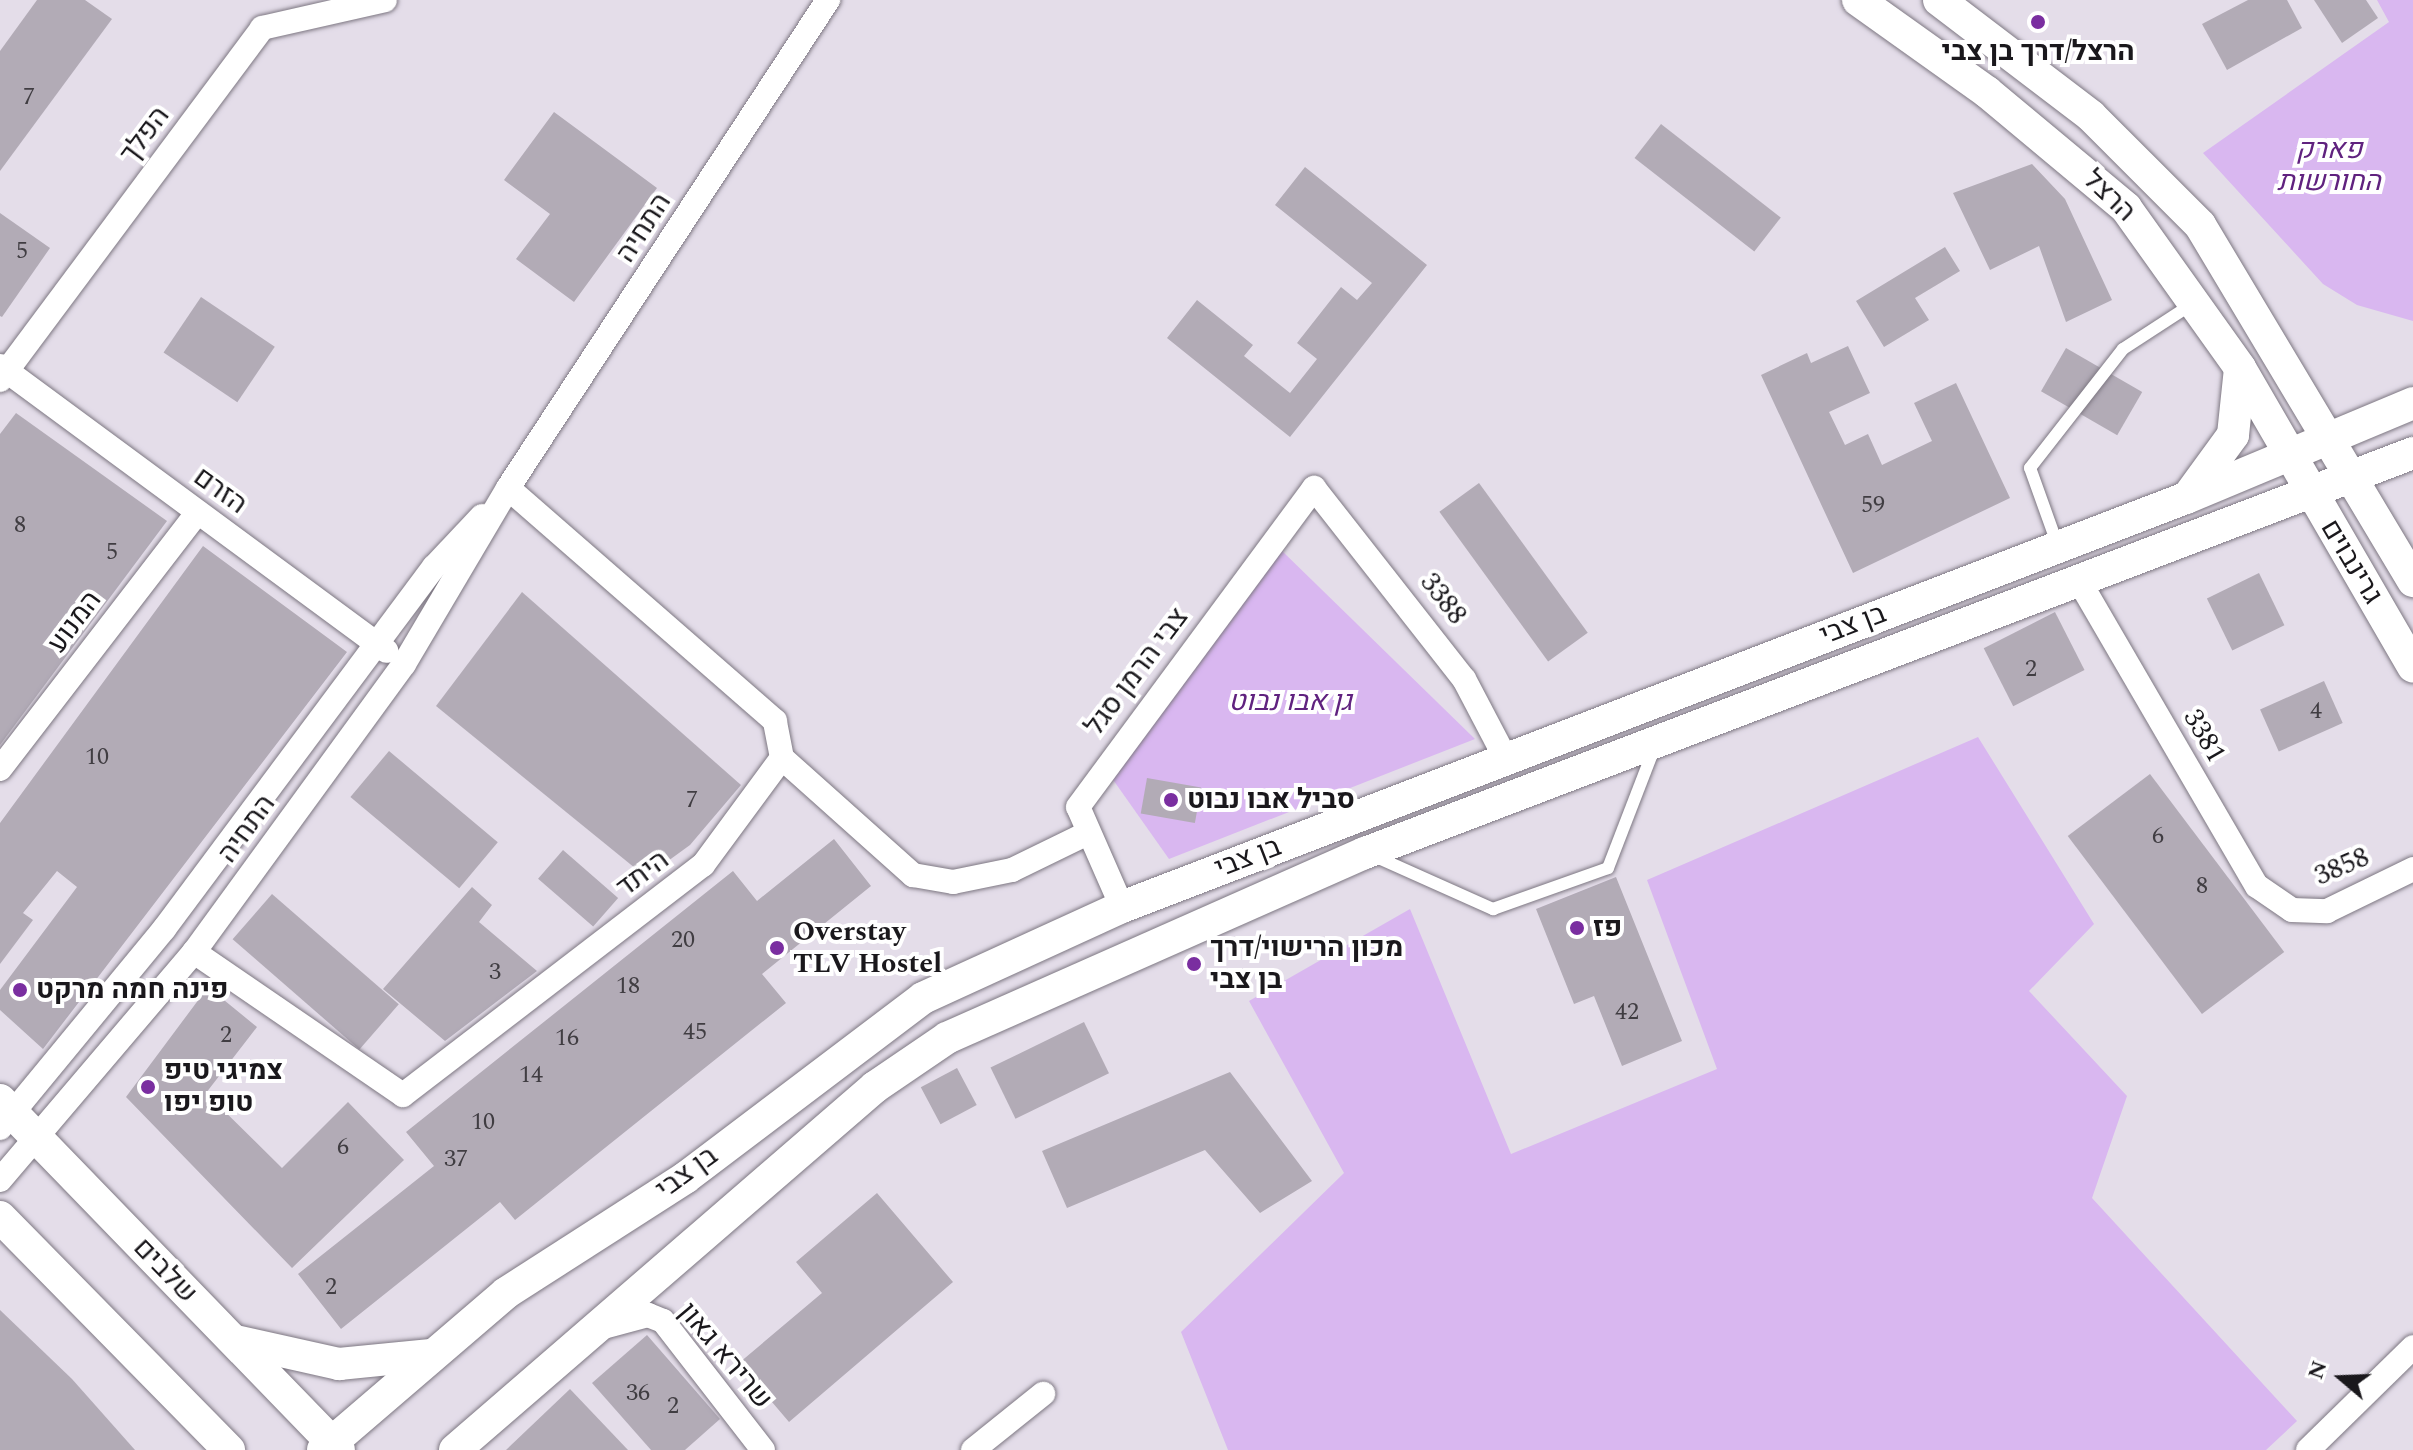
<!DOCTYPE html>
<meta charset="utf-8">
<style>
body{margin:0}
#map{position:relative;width:2413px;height:1450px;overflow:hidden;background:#e4dde9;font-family:Spectral,Heebo,serif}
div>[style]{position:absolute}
.green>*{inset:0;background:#d9b7f0}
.building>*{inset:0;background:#b2abb6;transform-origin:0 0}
.roads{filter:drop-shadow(0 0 2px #7d7782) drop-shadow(0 0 2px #7d7782)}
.lane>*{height:12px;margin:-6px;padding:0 6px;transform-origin:6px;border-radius:6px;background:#fff}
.street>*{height:24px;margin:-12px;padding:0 12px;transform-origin:12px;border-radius:12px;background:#fff}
.secondary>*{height:32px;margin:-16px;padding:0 16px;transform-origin:16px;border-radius:16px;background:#fff}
.dots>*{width:22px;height:22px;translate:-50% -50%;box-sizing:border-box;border:4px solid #fff;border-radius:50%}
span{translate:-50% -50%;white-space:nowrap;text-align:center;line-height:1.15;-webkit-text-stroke:8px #fff;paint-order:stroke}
.number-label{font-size:24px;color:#403d42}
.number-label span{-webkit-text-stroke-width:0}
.poi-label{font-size:28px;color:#1a181c;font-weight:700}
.left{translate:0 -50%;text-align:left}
.street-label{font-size:28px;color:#1a181c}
.park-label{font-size:28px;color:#60227f;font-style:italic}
.north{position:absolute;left:2301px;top:1338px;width:80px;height:80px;-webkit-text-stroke:6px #fff;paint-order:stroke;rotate:289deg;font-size:22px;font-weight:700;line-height:32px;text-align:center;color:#1a181c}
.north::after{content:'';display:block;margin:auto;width:28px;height:36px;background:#1a181c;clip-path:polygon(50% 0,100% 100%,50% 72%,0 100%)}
</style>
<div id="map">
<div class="green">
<div style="clip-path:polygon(2377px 0,2413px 0,2413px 321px,2357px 305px,2323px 284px,2203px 153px,2389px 22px)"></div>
<div style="clip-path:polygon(1278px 547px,1475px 739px,1169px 859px,1109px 774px)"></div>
<div style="clip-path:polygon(1978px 737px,2094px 924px,2029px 991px,2127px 1096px,2092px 1198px,2297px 1421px,2266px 1450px,1228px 1450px,1181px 1332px,1344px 1173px,1249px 1001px,1410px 909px,1511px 1154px,1717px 1069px,1647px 880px)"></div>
</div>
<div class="building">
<div style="clip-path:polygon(37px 0,85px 0,112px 19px,0 171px,0 51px)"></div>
<div style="clip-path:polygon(2248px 0,2287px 0,2302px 28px,2227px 70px,2202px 24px)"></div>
<div style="clip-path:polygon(2314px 0,2366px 0,2378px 18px,2342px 43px)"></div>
<div style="clip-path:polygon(554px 112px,657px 188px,574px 302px,516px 259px,550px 214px,504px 180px)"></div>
<div style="left:1661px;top:124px;width:152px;height:43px;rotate:38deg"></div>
<div style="clip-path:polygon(2032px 164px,2065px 199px,2112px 300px,2066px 322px,2039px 246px,1990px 270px,1953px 193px)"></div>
<div style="clip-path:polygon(1305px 167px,1427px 265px,1290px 437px,1167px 338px,1197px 300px,1253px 345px,1244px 356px,1290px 393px,1317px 359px,1297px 343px,1341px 287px,1357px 300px,1372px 283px,1275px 205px)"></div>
<div style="clip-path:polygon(0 213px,50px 248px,2px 317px,0 316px)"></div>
<div style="clip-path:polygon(1945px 247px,1960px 271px,1915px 298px,1929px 320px,1884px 347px,1856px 301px)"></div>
<div style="left:201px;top:297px;width:89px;height:67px;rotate:34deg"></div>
<div style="clip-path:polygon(1848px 346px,1870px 393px,1829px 412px,1845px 445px,1868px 434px,1882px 465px,1932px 441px,1914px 403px,1956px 383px,2010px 498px,1853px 573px,1761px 375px,1807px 353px,1811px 363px)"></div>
<div style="left:2066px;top:348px;width:88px;height:50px;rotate:30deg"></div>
<div style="clip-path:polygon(16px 413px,167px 521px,0 745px,0 434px)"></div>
<div style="left:1479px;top:483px;width:185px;height:49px;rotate:54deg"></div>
<div style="clip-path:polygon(203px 546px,347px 652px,43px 1049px,0 1010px,0 990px,77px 887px,57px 871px,23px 913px,33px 920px,0 964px,0 823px)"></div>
<div style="left:2259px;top:573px;width:58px;height:58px;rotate:64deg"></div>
<div style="clip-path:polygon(522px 592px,741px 785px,690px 845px,646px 877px,436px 706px)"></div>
<div style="left:2055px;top:612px;width:65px;height:80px;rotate:63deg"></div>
<div style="left:2324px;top:681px;width:46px;height:70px;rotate:66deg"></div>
<div style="left:389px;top:751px;width:142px;height:60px;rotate:40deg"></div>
<div style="left:2150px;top:774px;width:223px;height:103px;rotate:53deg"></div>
<div style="left:1147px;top:778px;width:55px;height:36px;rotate:10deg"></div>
<div style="clip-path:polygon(834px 839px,871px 886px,762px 974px,786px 1003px,515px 1220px,500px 1202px,341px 1329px,298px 1274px,434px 1166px,406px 1132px,733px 871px,757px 901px)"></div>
<div style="left:563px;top:850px;width:73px;height:38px;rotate:41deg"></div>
<div style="clip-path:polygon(1616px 877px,1682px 1041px,1622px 1066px,1594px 996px,1574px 1004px,1536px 909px)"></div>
<div style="clip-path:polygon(472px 887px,492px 905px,479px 922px,537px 971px,445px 1041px,383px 989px)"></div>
<div style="left:272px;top:894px;width:168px;height:60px;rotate:41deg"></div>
<div style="clip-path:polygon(208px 987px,257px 1027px,206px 1093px,282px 1168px,348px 1102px,404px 1160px,292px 1268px,126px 1097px)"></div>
<div style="left:1084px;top:1022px;width:57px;height:104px;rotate:64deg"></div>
<div style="left:957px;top:1068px;width:42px;height:41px;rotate:62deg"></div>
<div style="clip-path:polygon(1230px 1072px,1312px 1181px,1260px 1213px,1205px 1150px,1067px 1208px,1042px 1151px)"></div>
<div style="clip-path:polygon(877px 1193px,953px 1282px,789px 1422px,739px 1363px,822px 1293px,796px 1262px)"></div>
<div style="clip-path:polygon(0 1310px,72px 1379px,135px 1450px,0 1450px)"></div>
<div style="clip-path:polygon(647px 1335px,720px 1419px,685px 1450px,651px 1450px,592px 1383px)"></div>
<div style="clip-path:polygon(570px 1389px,628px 1450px,506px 1450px)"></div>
</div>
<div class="roads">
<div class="lane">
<div style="left:2058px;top:546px;width:83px;rotate:-109.7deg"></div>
<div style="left:2030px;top:468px;width:151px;rotate:-52deg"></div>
<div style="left:2123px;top:349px;width:82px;rotate:-33.1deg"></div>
<div style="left:1372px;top:855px;width:133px;rotate:24.1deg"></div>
<div style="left:1493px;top:909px;width:122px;rotate:-19.6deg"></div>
<div style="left:1608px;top:868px;width:128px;rotate:-68.9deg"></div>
</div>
<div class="street">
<div style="left:0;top:366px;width:480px;rotate:36.4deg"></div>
<div style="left:0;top:380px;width:439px;rotate:-53.3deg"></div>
<div style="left:262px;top:28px;width:126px;rotate:-12.8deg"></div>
<div style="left:2078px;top:579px;width:355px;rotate:59.8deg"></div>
<div style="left:2257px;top:886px;width:42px;rotate:34.4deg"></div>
<div style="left:2292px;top:910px;width:35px;rotate:2deg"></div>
<div style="left:2327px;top:911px;width:96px;rotate:-26deg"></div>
<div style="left:782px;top:758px;width:176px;rotate:41.8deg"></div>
<div style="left:913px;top:875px;width:41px;rotate:9.9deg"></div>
<div style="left:953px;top:882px;width:60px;rotate:-11.5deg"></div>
<div style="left:1012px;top:870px;width:85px;rotate:-26deg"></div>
<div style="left:0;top:769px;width:324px;rotate:-52.4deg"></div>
<div style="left:1122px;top:907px;width:109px;rotate:-113.7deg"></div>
<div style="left:1078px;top:807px;width:397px;rotate:-53.5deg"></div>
<div style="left:1314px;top:488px;width:243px;rotate:51.9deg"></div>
<div style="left:1464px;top:679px;width:90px;rotate:62.3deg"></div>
<div style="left:194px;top:952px;width:253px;rotate:34.4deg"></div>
<div style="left:403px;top:1095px;width:378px;rotate:-37.5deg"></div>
<div style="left:703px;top:865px;width:133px;rotate:-53.6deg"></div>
<div style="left:782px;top:758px;width:38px;rotate:-101deg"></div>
<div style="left:775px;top:721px;width:354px;rotate:-138.9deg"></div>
<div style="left:0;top:1128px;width:258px;rotate:-50.5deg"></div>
<div style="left:164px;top:929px;width:452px;rotate:-53.3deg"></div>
<div style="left:434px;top:567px;width:70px;rotate:-46.7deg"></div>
<div style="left:0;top:1180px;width:299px;rotate:-49.6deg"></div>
<div style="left:194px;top:952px;width:356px;rotate:-53.9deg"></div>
<div style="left:404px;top:664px;width:204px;rotate:-59.4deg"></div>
<div style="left:508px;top:488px;width:584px;rotate:-56.75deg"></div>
<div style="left:600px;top:1328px;width:50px;rotate:-15.2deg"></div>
<div style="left:648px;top:1315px;width:16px;rotate:22deg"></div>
<div style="left:663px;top:1321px;width:163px;rotate:52.2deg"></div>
<div style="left:973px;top:1450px;width:90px;rotate:-38.7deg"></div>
<div style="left:2308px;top:1450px;width:147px;rotate:-44.4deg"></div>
</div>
<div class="secondary">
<div style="left:1858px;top:0;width:158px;rotate:35.5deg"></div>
<div style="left:1987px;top:92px;width:181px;rotate:39.8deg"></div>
<div style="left:2126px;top:208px;width:196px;rotate:54.5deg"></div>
<div style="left:2240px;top:368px;width:345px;rotate:59.9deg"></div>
<div style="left:1939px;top:0;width:191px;rotate:37.3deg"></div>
<div style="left:2091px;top:116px;width:154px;rotate:45deg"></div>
<div style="left:2200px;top:225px;width:415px;rotate:59.1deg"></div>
<div style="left:2190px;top:494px;width:73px;rotate:-53.9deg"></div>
<div style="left:2233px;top:435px;width:67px;rotate:-84deg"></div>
<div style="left:0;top:1100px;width:487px;rotate:45.9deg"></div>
<div style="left:0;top:1217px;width:327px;rotate:45.5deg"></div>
<div style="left:236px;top:1341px;width:106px;rotate:12.6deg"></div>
<div style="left:339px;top:1364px;width:90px;rotate:-5.7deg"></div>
<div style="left:323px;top:1450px;width:241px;rotate:-40.6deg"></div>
<div style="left:506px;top:1293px;width:213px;rotate:-32.7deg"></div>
<div style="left:685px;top:1178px;width:298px;rotate:-37.1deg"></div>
<div style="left:923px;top:998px;width:219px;rotate:-24.6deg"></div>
<div style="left:1122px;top:907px;width:1140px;rotate:-21.03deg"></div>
<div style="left:2186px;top:498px;width:246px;rotate:-22.7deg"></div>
<div style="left:455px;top:1450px;width:555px;rotate:-40.84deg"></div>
<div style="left:875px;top:1087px;width:87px;rotate:-34.2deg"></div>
<div style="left:947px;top:1038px;width:457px;rotate:-23.9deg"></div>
<div style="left:1365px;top:853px;width:1122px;rotate:-20.89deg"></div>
</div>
</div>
<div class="dots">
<div style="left:2038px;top:22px;background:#7a2ea0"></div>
<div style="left:1171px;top:800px;background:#7a2ea0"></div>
<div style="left:1577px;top:928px;background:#7a2ea0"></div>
<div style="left:777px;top:948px;background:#7a2ea0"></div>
<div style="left:1194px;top:964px;background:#7a2ea0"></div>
<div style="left:20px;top:990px;background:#7a2ea0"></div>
<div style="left:148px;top:1087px;background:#7a2ea0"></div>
</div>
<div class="number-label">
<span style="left:29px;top:98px">7</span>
<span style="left:22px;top:252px">5</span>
<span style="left:1873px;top:506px">59</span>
<span style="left:20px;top:526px">8</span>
<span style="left:112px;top:553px">5</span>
<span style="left:2031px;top:670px">2</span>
<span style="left:2316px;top:712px">4</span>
<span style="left:97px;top:758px">10</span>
<span style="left:692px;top:801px">7</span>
<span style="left:2158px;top:837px">6</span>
<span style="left:2202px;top:887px">8</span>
<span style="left:683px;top:941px">20</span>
<span style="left:495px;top:973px">3</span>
<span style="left:628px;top:987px">18</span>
<span style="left:1627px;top:1013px">42</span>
<span style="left:695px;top:1033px">45</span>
<span style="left:226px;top:1036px">2</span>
<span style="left:567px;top:1039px">16</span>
<span style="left:531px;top:1076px">14</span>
<span style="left:483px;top:1123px">10</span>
<span style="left:343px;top:1148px">6</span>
<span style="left:456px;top:1160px">37</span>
<span style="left:331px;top:1288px">2</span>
<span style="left:638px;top:1394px">36</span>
<span style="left:673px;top:1407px">2</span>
</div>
<div class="poi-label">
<span style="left:2038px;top:52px">הרצל/דרך בן צבי</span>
<span class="left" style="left:1187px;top:800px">סביל אבו נבוט</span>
<span class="left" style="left:1593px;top:928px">פז</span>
<span class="left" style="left:793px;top:948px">Overstay<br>TLV Hostel</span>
<span class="left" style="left:1210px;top:964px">מכון הרישוי/דרך<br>בן צבי</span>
<span class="left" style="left:36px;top:990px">פינה חמה מרקט</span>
<span class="left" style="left:164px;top:1087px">צמיגי טיפ<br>טופ יפו</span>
</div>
<div class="street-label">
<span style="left:145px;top:135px;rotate:-53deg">הפלך</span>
<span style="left:2109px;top:196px;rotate:44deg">הרצל</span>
<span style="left:644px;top:228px;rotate:-57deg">התחיה</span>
<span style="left:220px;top:491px;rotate:36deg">הזרם</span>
<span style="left:2351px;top:562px;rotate:59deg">גרינבוים</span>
<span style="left:1443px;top:599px;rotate:52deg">3388</span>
<span style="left:75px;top:622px;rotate:-53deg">המנוע</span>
<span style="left:1853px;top:625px;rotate:-21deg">בן צבי</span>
<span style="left:1137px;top:672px;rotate:-53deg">צבי הרמן סגל</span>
<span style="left:2204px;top:736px;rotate:60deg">3381</span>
<span style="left:247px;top:829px;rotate:-54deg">התחיה</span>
<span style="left:1248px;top:858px;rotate:-21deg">בן צבי</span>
<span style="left:2342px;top:867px;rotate:-23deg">3858</span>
<span style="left:643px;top:874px;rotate:-37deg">היתד</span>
<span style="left:687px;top:1173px;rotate:-36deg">בן צבי</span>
<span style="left:165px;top:1271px;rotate:46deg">שלבים</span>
<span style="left:725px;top:1356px;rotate:50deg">שרירא גאון</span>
</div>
<div class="park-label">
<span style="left:2329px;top:166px">פארק<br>החורשות</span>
<span style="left:1290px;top:702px">גן אבו נבוט</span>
</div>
<div class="north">N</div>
</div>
